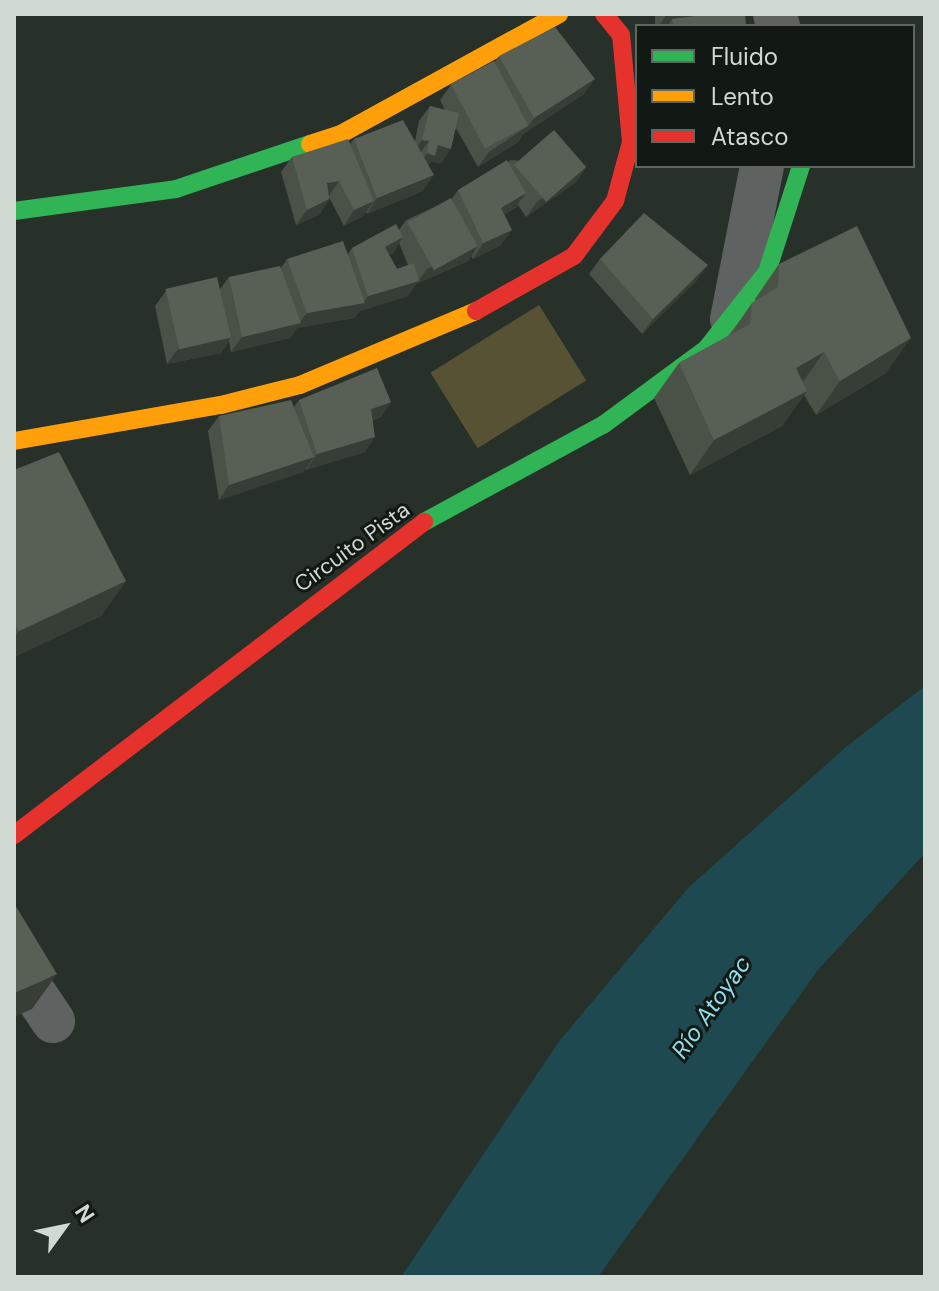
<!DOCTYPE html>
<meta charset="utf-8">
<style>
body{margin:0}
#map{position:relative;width:939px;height:1291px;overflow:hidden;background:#273029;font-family:"DM Sans",sans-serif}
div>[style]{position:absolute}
.green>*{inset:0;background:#575234;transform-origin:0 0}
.water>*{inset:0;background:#1e4950}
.street>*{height:44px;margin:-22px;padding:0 22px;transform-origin:22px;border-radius:22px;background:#5e6361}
.fast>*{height:18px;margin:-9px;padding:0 9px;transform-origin:9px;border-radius:9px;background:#30b455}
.slow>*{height:18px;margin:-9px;padding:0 9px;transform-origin:9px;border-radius:9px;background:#ff9f0a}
.jam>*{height:18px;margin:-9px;padding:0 9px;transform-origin:9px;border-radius:9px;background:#e5322d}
.wall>*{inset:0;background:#4a5147;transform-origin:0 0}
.shaded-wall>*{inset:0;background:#363e35}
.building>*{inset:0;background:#586056;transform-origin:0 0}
span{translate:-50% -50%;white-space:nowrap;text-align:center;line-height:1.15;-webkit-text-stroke:6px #121914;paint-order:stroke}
.street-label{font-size:22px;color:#d0dad2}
.water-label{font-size:24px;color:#8edfee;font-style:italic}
.frame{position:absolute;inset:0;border:16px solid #d0dad2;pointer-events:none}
.legend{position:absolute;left:635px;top:24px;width:280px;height:144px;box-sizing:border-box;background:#121914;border:2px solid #5e6660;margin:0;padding:10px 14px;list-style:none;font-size:24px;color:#d0dad2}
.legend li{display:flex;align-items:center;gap:16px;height:40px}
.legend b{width:40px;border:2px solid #5e6660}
.north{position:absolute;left:24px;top:1187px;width:80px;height:80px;-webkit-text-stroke:6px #121914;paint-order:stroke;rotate:57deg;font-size:22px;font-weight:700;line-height:32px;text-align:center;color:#d0dad2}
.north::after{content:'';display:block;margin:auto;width:28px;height:36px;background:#d0dad2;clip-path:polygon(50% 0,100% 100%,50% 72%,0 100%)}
</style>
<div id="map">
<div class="green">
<div style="left:539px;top:305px;width:89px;height:128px;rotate:58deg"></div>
</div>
<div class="water">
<div style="clip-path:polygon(925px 686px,925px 853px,818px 970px,598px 1277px,401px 1277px,560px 1040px,689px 887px,847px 746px)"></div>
</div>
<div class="street">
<div style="left:775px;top:14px;width:12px;rotate:76deg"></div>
<div style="left:732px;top:319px;width:156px;rotate:-78.9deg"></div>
<div style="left:14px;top:963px;width:70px;rotate:56.1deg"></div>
</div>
<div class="fast">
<div style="left:14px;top:211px;width:163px;rotate:-7.7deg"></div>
<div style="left:176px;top:189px;width:141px;rotate:-18.6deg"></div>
<div style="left:424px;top:522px;width:204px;rotate:-28.5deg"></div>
<div style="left:603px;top:425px;width:128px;rotate:-36.4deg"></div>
<div style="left:706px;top:349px;width:98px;rotate:-51.6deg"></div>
<div style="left:767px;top:272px;width:111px;rotate:-72.2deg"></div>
</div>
<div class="slow">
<div style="left:310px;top:144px;width:33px;rotate:-18deg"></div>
<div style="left:341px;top:134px;width:249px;rotate:-28.8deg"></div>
<div style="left:14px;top:441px;width:210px;rotate:-9.9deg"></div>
<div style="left:221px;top:405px;width:81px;rotate:-14.2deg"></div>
<div style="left:300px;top:385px;width:191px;rotate:-22.8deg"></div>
</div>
<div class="jam">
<div style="left:476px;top:311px;width:112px;rotate:-29.3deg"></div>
<div style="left:574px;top:256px;width:69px;rotate:-53.3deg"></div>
<div style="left:615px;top:201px;width:61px;rotate:-74.8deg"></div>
<div style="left:631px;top:142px;width:107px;rotate:-95.3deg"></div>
<div style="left:621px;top:35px;width:27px;rotate:-129deg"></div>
<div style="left:14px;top:835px;width:516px;rotate:-37.36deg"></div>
</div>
<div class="wall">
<div style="left:655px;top:14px;width:90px;height:12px"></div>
<div style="clip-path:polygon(499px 56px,584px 94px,523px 134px,518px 142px,478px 167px,456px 128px,441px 164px,431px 161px,428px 165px,423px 191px,367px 214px,366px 212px,363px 216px,344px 226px,329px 197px,329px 199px,319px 215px,296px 225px,281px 172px,292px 157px,350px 144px,354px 139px,415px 141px,419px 121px,430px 106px,445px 110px,440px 100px,451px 85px,494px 63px)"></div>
<div style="clip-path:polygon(evenodd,510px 160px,586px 167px,576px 182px,526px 217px,518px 205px,515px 208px,504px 215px,501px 245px,473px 259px,471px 256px,468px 261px,416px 284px,408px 296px,360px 311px,354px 318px,297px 328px,290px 338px,231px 352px,229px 341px,221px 353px,167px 364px,155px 306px,166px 291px,220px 289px,229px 277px,281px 268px,287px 259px,348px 254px,352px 248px,399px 230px,406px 220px,452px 199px,458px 190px,508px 163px,510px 160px,399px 243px,408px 265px,397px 269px,389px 255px,393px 253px,399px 243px)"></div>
<div style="clip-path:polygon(600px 259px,697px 280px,642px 334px,589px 274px)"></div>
<div style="clip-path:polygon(779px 264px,886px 373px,816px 415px,804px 395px,782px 426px,690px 475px,654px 398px,679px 363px,730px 335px,752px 303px,755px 301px,755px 299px)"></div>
<div style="clip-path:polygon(299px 400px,391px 402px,381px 417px,373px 420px,365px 452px,306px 470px,306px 468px,303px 472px,219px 500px,208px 431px,219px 416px,294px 407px)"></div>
<div style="clip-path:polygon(14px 470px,126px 581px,101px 616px,14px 657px)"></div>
</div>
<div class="shaded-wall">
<div style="clip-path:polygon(667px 14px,731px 14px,672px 19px,667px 26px,659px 26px)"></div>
<div style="clip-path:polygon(595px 79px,584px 94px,523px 134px,534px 118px)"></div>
<div style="clip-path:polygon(528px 126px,518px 142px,478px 167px,489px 152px)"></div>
<div style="clip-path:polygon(422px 140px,429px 141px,418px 156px,412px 155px)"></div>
<div style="clip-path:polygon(438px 145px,451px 149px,441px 164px,431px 161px,424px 171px,416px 169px,427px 153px)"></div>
<div style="clip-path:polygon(586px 167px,576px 182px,526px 217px,537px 202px)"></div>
<div style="clip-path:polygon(434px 175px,423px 191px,367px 214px,377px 198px)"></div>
<div style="clip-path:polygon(339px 181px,329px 196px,327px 183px)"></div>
<div style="clip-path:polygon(526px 193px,515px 208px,490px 224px,501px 208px)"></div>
<div style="clip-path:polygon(329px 199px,319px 215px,296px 225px,307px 210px)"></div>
<div style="clip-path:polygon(374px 201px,363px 216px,344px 226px,354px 210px)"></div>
<div style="clip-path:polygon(512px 230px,501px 245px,473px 259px,483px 243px)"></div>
<div style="clip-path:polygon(403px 237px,393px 253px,374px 263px,385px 247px)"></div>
<div style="clip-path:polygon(478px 246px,468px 261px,416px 284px,427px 269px)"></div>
<div style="clip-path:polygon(708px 265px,697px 280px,642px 334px,653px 319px)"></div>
<div style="clip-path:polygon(419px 281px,408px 296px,360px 311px,354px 318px,297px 328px,290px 338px,231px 352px,242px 337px,299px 323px,307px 313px,363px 303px,368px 296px)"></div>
<div style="clip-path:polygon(231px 337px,221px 353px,167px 364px,178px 349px)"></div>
<div style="clip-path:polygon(911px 338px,886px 373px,816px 415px,840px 381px)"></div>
<div style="clip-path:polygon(824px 352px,799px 387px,796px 368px)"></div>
<div style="clip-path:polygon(807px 391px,782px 426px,690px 475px,714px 440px)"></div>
<div style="clip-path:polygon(391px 402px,381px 417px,360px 424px,371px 409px)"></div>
<div style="clip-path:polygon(375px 437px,365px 452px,306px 470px,317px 454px)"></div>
<div style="clip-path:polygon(314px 457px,303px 472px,219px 500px,229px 485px)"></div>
<div style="clip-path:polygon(126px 581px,101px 616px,14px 657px,14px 638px,19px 631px)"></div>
<div style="clip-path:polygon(57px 974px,32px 1009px,14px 1017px,14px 993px)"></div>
</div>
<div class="building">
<div style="clip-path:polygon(711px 14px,745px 14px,746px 26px,674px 26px,672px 19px)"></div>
<div style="clip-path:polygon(555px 27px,595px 79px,534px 118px,499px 56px)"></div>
<div style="left:494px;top:61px;width:73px;height:49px;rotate:62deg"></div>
<div style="clip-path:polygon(430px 106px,459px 113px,451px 149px,438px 145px,435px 156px,427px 153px,429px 141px,422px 140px)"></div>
<div style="clip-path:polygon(403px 120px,434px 175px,377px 198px,354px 139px)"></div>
<div style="left:554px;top:130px;width:49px;height:53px;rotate:49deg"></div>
<div style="clip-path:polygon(348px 139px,374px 201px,354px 210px,339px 181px,327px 183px,329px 199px,307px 210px,292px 157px)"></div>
<div style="clip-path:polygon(507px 160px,526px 193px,501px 208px,512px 230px,483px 243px,458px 190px)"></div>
<div style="left:451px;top:198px;width:55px;height:50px;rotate:61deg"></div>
<div style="clip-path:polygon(644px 213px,708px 265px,653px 319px,600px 259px)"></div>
<div style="clip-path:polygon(396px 224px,403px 237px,385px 247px,397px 269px,414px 263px,419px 281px,368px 296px,352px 248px)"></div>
<div style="clip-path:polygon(857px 226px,911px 338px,840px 381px,824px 352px,796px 368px,807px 391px,714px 440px,679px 363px,750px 324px,752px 303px,778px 287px,779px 264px)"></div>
<div style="clip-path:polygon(343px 241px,365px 303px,307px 313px,287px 259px)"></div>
<div style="clip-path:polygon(280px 266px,301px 323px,242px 337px,229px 277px)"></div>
<div style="left:217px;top:277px;width:62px;height:53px;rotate:77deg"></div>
<div style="clip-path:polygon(377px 368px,391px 402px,371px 409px,375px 437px,317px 454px,299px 400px)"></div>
<div style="clip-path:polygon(291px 400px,314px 457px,229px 485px,219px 416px)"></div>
<div style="clip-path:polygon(59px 452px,126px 581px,19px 631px,14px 622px,14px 470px)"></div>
<div style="clip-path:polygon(14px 903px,57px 974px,14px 993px)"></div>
</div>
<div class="street-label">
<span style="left:352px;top:547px;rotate:-36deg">Circuito Pista</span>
</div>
<div class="water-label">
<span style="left:711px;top:1007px;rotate:-55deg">Río Atoyac</span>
</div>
<div class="frame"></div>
<ul class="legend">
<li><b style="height:10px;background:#30b455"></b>Fluido</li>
<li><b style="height:10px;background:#ff9f0a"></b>Lento</li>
<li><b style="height:10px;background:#e5322d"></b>Atasco</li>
</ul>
<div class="north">N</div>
</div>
